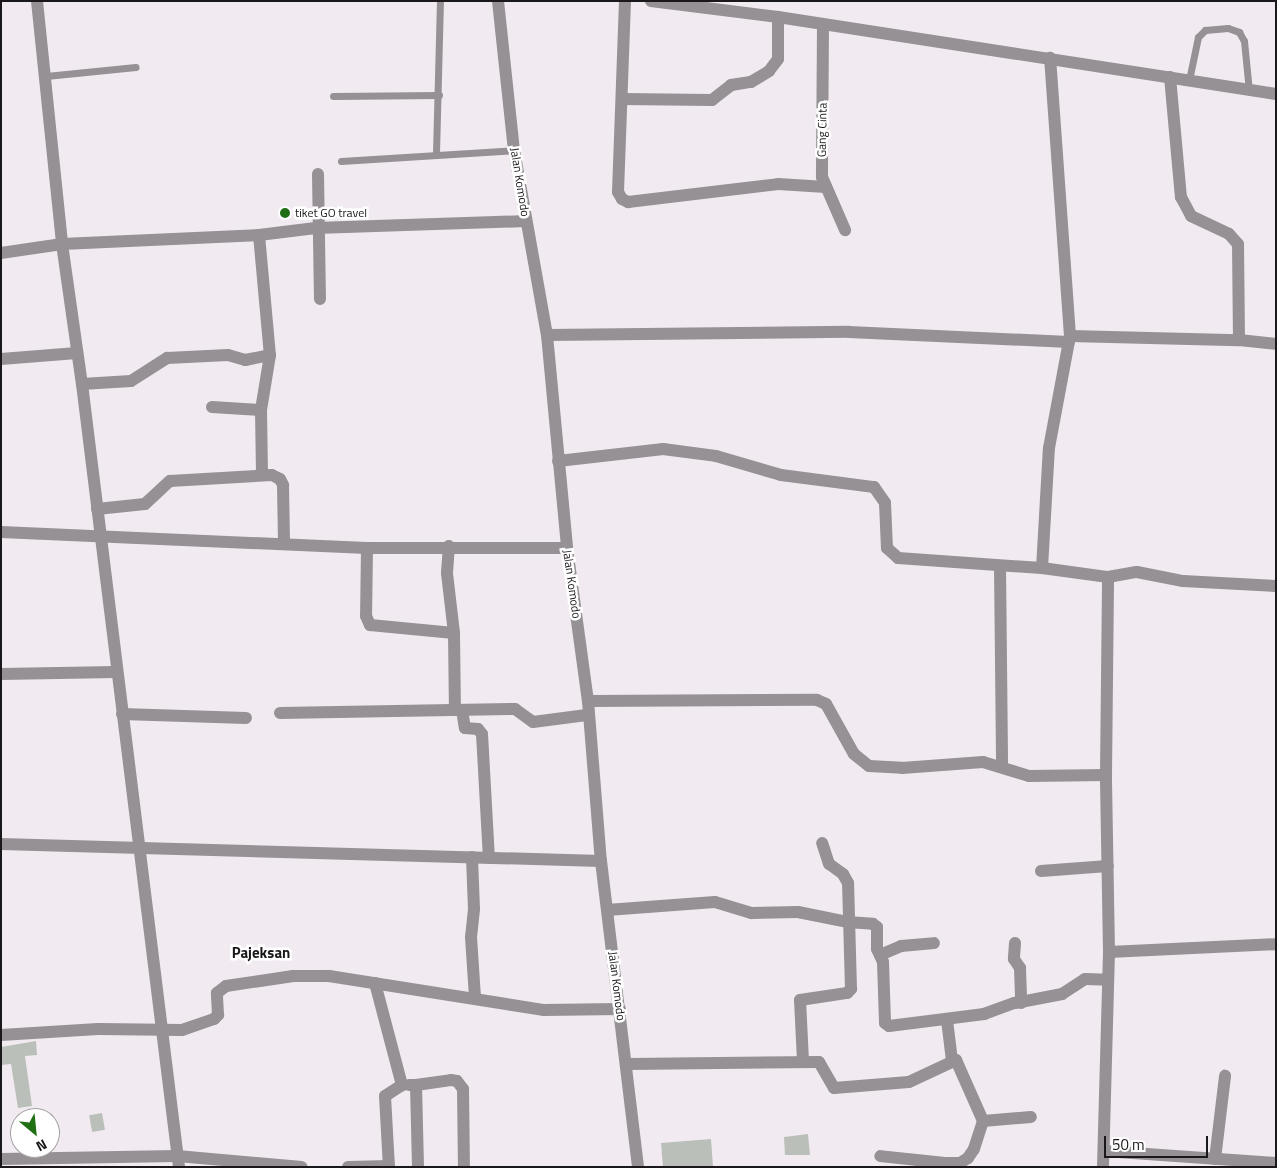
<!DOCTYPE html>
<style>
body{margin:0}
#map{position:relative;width:1277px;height:1168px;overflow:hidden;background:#f2eaf1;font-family:"Titillium Web",sans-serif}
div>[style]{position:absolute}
.building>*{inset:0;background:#bac0b9;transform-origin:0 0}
.service>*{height:7px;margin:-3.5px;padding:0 3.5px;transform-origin:3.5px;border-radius:3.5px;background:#959194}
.minor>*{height:12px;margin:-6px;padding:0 6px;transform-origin:6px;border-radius:6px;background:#959194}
.tertiary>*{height:12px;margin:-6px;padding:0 6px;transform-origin:6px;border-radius:6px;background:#959194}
.dots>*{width:14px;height:14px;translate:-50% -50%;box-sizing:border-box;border:2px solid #fff;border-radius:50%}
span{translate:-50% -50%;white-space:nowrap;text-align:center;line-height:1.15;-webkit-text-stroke:5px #fff;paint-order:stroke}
.street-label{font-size:12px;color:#1b181b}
.poi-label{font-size:12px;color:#1b181b}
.left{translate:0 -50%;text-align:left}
.quarter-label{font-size:15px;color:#1b181b;font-weight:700}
.frame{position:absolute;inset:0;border:2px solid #1b181b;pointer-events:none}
.north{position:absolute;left:10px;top:1108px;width:50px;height:50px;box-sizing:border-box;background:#fff;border:1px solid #a4a3a4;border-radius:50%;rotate:152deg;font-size:14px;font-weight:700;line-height:20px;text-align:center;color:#1b181b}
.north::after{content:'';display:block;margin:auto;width:18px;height:22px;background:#206f14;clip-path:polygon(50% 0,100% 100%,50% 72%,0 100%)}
.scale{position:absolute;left:1104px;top:1136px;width:104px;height:22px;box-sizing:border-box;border:2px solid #1b181b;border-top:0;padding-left:6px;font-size:15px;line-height:18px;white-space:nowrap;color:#1b181b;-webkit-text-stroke:4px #fff;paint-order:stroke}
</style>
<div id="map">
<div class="building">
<div style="clip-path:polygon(36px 1041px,37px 1055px,25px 1056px,32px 1106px,18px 1108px,11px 1064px,1px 1065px,1px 1047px)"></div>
<div style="left:102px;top:1113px;width:17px;height:13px;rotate:80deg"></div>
<div style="clip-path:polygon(808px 1134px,810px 1155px,785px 1155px,784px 1137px)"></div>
<div style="clip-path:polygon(711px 1139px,713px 1167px,663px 1167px,661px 1143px)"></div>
</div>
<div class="service">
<div style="left:46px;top:76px;width:90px;rotate:-5.7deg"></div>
<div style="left:1189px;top:80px;width:44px;rotate:-78.2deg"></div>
<div style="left:1198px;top:37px;width:10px;rotate:-45deg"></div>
<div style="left:1205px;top:30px;width:23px;rotate:-5deg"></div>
<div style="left:1228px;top:28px;width:12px;rotate:20deg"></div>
<div style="left:1239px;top:32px;width:10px;rotate:61deg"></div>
<div style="left:1244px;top:41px;width:50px;rotate:84.3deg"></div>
<div style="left:333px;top:96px;width:106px;rotate:-0.5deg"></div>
<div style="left:436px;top:153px;width:152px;rotate:-88.5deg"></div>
<div style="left:341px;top:161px;width:173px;rotate:-3.6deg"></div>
</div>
<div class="minor">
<div style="left:37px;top:1px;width:244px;rotate:84.1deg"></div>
<div style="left:62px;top:244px;width:141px;rotate:81.9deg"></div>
<div style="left:82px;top:384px;width:789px;rotate:82.94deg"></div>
<div style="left:498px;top:1px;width:150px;rotate:83.9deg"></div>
<div style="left:514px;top:150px;width:188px;rotate:79.9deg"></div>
<div style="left:547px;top:335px;width:214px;rotate:84.6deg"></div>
<div style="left:567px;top:548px;width:154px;rotate:82.2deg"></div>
<div style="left:588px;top:701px;width:161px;rotate:85.4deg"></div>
<div style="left:601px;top:861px;width:308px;rotate:83.1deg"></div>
<div style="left:625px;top:1px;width:191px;rotate:92.1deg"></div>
<div style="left:618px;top:192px;width:8px;rotate:60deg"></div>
<div style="left:622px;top:199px;width:7px;rotate:27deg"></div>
<div style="left:628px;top:202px;width:151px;rotate:-6.8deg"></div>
<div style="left:778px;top:184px;width:48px;rotate:3.6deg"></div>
<div style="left:823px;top:25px;width:152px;rotate:90.4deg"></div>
<div style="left:822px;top:177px;width:58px;rotate:66.5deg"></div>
<div style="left:1170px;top:77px;width:121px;rotate:84.8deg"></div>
<div style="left:1181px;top:197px;width:21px;rotate:62deg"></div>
<div style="left:1191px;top:216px;width:42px;rotate:25.3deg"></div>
<div style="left:1229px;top:234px;width:13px;rotate:48deg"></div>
<div style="left:1238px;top:244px;width:96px;rotate:89.4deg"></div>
<div style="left:622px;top:99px;width:90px;rotate:0.6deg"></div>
<div style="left:712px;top:100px;width:24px;rotate:-38deg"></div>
<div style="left:731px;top:85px;width:20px;rotate:-9deg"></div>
<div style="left:751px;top:82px;width:21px;rotate:-31deg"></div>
<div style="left:769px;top:71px;width:15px;rotate:-53deg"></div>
<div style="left:778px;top:59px;width:42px;rotate:-90deg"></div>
<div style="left:318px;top:174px;width:125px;rotate:89.1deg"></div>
<div style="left:259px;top:235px;width:121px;rotate:84.8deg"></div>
<div style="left:270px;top:355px;width:56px;rotate:99.3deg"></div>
<div style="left:261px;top:410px;width:64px;rotate:89.1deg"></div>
<div style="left:1px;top:253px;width:62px;rotate:-8.4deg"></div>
<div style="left:62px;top:244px;width:197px;rotate:-2.6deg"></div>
<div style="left:259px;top:235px;width:57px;rotate:-7deg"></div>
<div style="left:316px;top:228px;width:210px;rotate:-1.9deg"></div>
<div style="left:547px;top:335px;width:302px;rotate:-0.6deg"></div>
<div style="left:849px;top:332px;width:220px;rotate:2.6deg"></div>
<div style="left:1070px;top:336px;width:169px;rotate:1.4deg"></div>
<div style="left:1239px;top:340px;width:37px;rotate:6deg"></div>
<div style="left:1px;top:359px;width:76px;rotate:-4.5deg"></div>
<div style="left:82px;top:384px;width:49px;rotate:-3.5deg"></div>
<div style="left:131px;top:381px;width:43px;rotate:-32.6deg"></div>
<div style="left:167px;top:358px;width:61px;rotate:-2.8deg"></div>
<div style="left:228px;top:355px;width:18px;rotate:16deg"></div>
<div style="left:245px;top:360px;width:25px;rotate:-11deg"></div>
<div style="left:212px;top:407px;width:49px;rotate:3.5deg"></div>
<div style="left:558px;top:461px;width:106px;rotate:-6.5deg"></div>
<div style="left:663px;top:449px;width:53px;rotate:7.5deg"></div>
<div style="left:716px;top:456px;width:68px;rotate:16.3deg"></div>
<div style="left:781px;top:475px;width:94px;rotate:7.4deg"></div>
<div style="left:874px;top:487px;width:19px;rotate:55deg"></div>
<div style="left:885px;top:503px;width:45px;rotate:87.5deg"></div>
<div style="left:887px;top:548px;width:15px;rotate:42deg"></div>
<div style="left:898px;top:558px;width:144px;rotate:4deg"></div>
<div style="left:1042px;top:568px;width:67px;rotate:7.8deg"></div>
<div style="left:1108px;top:577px;width:29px;rotate:-10deg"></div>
<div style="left:1137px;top:572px;width:47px;rotate:11.1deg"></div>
<div style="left:1183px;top:581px;width:93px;rotate:3.1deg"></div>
<div style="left:97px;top:509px;width:48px;rotate:-5.9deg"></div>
<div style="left:145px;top:504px;width:34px;rotate:-43deg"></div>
<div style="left:170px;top:481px;width:102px;rotate:-3.4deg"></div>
<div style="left:272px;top:475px;width:9px;rotate:27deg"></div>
<div style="left:280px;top:479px;width:7px;rotate:63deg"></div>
<div style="left:283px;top:485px;width:59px;rotate:89deg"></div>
<div style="left:1px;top:532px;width:366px;rotate:2.5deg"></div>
<div style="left:367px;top:548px;width:200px"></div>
<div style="left:367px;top:548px;width:68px;rotate:90.8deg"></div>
<div style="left:366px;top:616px;width:10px;rotate:66deg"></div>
<div style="left:370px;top:625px;width:84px;rotate:5.4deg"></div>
<div style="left:454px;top:633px;width:60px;rotate:-96.7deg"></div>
<div style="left:447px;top:573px;width:27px;rotate:-86deg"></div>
<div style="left:1000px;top:566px;width:199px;rotate:89.4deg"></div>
<div style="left:1042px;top:568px;width:120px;rotate:-86.7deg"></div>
<div style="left:1049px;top:448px;width:114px;rotate:-79.4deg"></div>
<div style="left:1070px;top:336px;width:279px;rotate:-94.1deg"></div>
<div style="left:454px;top:633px;width:77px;rotate:89.3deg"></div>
<div style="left:1px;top:674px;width:115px;rotate:-1deg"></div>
<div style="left:588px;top:701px;width:229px;rotate:-0.3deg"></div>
<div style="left:817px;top:700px;width:10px;rotate:24deg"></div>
<div style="left:826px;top:704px;width:57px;rotate:60.8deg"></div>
<div style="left:854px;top:754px;width:19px;rotate:39deg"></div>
<div style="left:869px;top:766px;width:33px;rotate:3deg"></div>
<div style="left:902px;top:768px;width:81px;rotate:-4.2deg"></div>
<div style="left:983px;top:762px;width:48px;rotate:16.9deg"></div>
<div style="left:1029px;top:776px;width:77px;rotate:-0.7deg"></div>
<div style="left:462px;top:710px;width:18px;rotate:81deg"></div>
<div style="left:465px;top:728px;width:13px;rotate:4deg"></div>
<div style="left:478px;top:729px;width:6px;rotate:51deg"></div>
<div style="left:482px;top:734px;width:124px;rotate:86.8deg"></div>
<div style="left:280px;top:713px;width:235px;rotate:-1deg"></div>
<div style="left:515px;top:709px;width:22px;rotate:36deg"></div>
<div style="left:533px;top:722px;width:54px;rotate:-7.4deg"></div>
<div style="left:122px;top:714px;width:124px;rotate:1.8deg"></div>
<div style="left:1px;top:844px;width:600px;rotate:1.62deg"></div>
<div style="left:472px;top:857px;width:52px;rotate:87.8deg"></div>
<div style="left:474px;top:909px;width:28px;rotate:96deg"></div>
<div style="left:471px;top:937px;width:60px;rotate:86.2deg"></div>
<div style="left:1041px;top:871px;width:67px;rotate:-4.3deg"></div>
<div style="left:607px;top:910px;width:108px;rotate:-4.2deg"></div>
<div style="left:715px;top:902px;width:38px;rotate:17deg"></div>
<div style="left:751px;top:913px;width:47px;rotate:-1.2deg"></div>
<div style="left:798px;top:912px;width:50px;rotate:11.5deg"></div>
<div style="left:847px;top:922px;width:26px;rotate:4deg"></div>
<div style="left:873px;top:924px;width:5px;rotate:37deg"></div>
<div style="left:877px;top:927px;width:22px;rotate:90deg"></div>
<div style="left:877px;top:949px;width:14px;rotate:65deg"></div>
<div style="left:883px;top:962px;width:61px;rotate:88.1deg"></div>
<div style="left:885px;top:1023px;width:5px;rotate:37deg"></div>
<div style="left:889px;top:1026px;width:96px;rotate:-7.2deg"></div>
<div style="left:984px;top:1014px;width:33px;rotate:-20deg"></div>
<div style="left:1015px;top:1003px;width:48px;rotate:-10.8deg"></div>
<div style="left:1062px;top:994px;width:27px;rotate:-33deg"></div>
<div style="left:1085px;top:979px;width:23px;rotate:2deg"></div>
<div style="left:1015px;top:943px;width:16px;rotate:94deg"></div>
<div style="left:1014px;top:959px;width:11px;rotate:56deg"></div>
<div style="left:1020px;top:968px;width:35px;rotate:88deg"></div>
<div style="left:1109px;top:952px;width:167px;rotate:-2.7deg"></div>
<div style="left:880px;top:955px;width:23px;rotate:-23deg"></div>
<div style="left:901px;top:946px;width:33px;rotate:-5deg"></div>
<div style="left:375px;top:983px;width:106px;rotate:75.2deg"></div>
<div style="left:402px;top:1085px;width:20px;rotate:147deg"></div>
<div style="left:385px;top:1096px;width:71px;rotate:86.8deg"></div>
<div style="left:947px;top:1020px;width:41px;rotate:83deg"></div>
<div style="left:1px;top:1035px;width:97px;rotate:-3.5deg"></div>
<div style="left:98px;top:1029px;width:84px;rotate:0.7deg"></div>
<div style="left:182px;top:1030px;width:34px;rotate:-19deg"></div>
<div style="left:214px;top:1019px;width:6px;rotate:-45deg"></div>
<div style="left:218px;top:1015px;width:22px;rotate:-93deg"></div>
<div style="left:217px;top:993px;width:11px;rotate:-38deg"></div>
<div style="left:226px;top:986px;width:68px;rotate:-8.5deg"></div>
<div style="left:293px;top:976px;width:36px"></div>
<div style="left:329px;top:976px;width:218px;rotate:9deg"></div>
<div style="left:544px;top:1010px;width:76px;rotate:-0.8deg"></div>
<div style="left:803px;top:1061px;width:61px;rotate:-92.8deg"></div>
<div style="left:800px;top:1000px;width:48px;rotate:-8.5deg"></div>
<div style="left:847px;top:993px;width:6px;rotate:-45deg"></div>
<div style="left:851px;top:989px;width:106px;rotate:-91.6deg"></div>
<div style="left:848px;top:883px;width:10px;rotate:-119deg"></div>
<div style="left:843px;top:874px;width:17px;rotate:-144deg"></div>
<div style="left:829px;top:864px;width:22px;rotate:-108deg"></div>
<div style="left:628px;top:1064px;width:191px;rotate:-0.6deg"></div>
<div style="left:819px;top:1062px;width:30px;rotate:60deg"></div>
<div style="left:834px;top:1088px;width:75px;rotate:-4.6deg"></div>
<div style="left:909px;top:1082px;width:52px;rotate:-25.1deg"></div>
<div style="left:956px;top:1060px;width:67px;rotate:66.1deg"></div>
<div style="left:983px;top:1121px;width:29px;rotate:108deg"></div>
<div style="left:974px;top:1149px;width:11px;rotate:124deg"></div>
<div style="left:968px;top:1158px;width:9px;rotate:148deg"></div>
<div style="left:960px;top:1163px;width:15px;rotate:180deg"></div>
<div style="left:945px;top:1163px;width:65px;rotate:-173.9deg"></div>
<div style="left:409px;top:1085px;width:7px"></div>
<div style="left:416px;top:1085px;width:82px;rotate:88.6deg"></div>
<div style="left:416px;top:1085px;width:35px;rotate:-8deg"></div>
<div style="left:451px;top:1080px;width:6px;rotate:9deg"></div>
<div style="left:457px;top:1081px;width:10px;rotate:53deg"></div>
<div style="left:463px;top:1089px;width:78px;rotate:89.3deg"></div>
<div style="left:983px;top:1121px;width:48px;rotate:-4.8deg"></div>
<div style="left:1104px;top:1151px;width:172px;rotate:4deg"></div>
<div style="left:1px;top:1159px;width:176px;rotate:-1deg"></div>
<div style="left:177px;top:1156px;width:125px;rotate:5deg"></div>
<div style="left:1215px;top:1159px;width:84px;rotate:-83.1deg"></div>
<div style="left:348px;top:1167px;width:41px;rotate:-1.4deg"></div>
<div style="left:1103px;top:1167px;width:215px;rotate:-88.4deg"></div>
<div style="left:1109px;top:952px;width:177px;rotate:-91deg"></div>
<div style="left:1106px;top:775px;width:198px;rotate:-89.4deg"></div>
</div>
<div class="tertiary">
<div style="left:651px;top:1px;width:128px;rotate:7.2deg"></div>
<div style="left:778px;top:17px;width:504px;rotate:8.79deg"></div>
</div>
<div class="dots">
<div style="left:285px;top:213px;background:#206f14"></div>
</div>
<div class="street-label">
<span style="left:822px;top:130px;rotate:-89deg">Gang Cinta</span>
<span style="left:520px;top:182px;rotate:81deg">Jalan Komodo</span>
<span style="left:572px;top:584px;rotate:82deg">Jalan Komodo</span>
<span style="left:617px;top:986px;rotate:83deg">Jalan Komodo</span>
</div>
<div class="poi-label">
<span class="left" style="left:295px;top:213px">tiket GO travel</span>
</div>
<div class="quarter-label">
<span style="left:261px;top:953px">Pajeksan</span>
</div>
<div class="frame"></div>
<div class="north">N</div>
<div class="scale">50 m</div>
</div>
